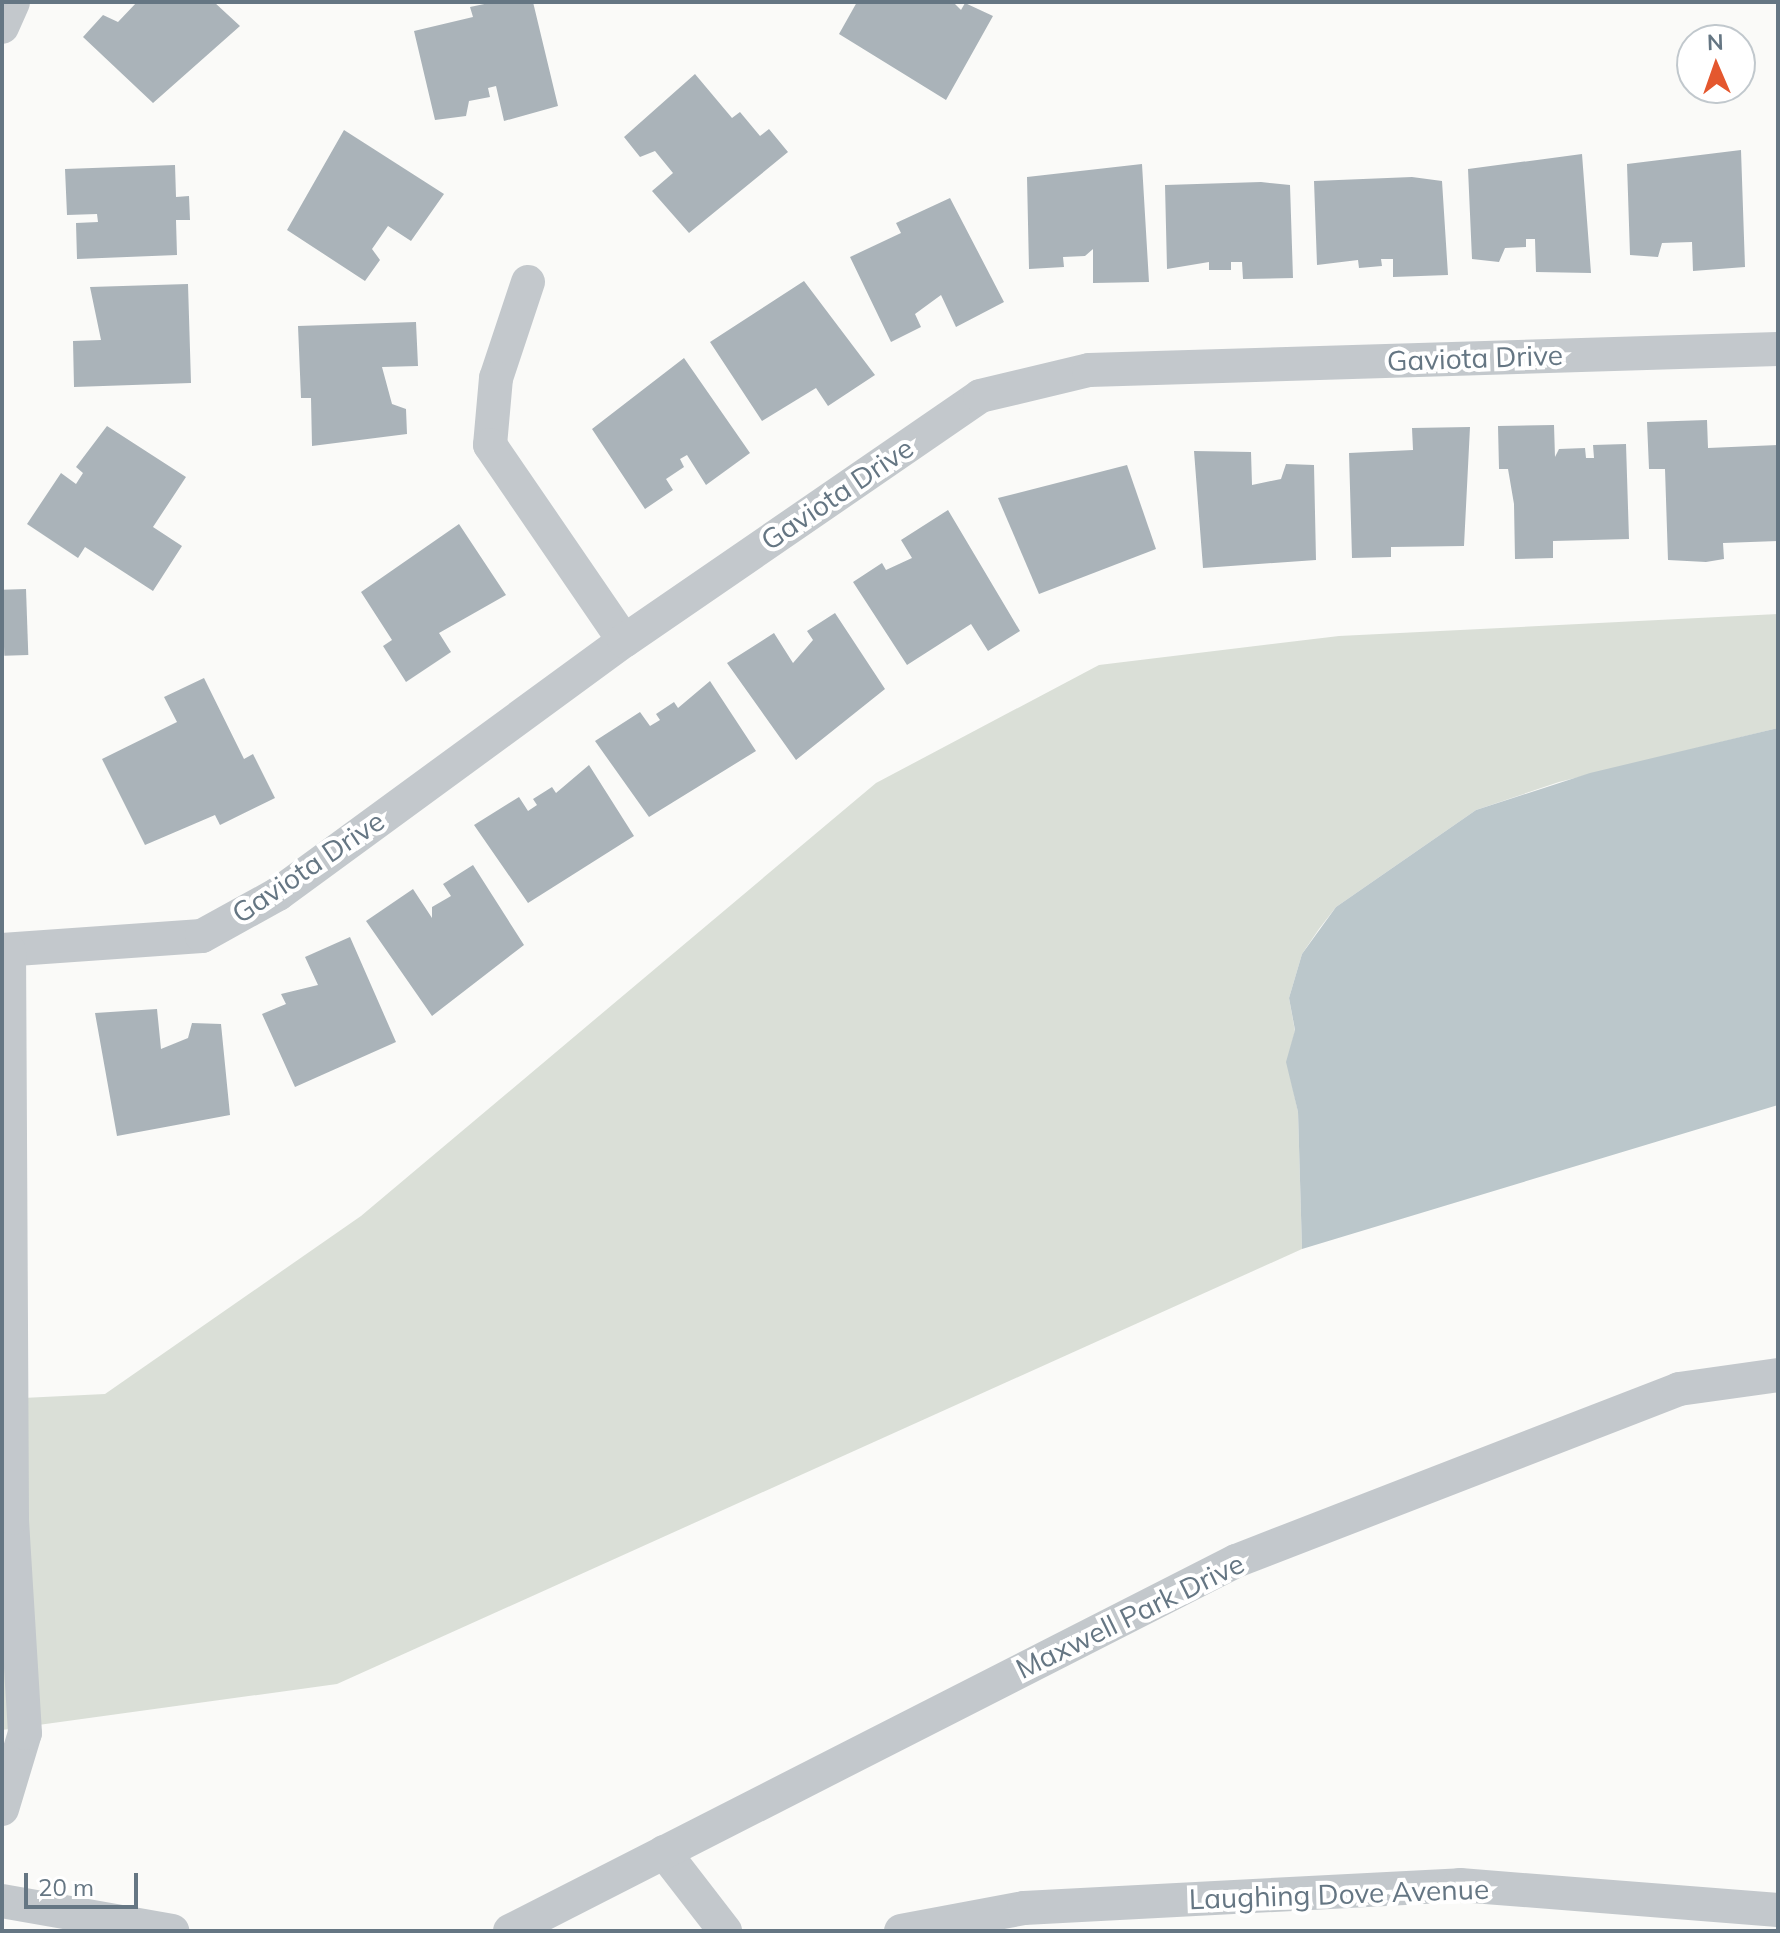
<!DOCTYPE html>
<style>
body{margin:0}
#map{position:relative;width:1780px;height:1933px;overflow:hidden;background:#fafaf8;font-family:Mulish,sans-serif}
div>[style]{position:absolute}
.green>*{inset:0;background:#dadfd7}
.water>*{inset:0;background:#bbc7cb}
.building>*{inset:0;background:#aab3b9;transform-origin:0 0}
.minor>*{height:34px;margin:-17px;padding:0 17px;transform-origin:17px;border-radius:17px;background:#c3c8cc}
span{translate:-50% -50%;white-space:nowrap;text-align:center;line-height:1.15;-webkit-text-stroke:8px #fff;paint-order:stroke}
.street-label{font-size:28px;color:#657683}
.frame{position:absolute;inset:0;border:4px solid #657683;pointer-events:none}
.north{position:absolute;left:1676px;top:24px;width:80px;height:80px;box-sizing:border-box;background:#fff;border:2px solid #c1c8cd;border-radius:50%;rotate:358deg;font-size:22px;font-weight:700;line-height:32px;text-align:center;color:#657683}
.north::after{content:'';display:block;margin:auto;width:28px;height:36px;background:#e4572e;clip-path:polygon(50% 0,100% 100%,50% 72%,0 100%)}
.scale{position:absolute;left:24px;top:1873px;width:114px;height:36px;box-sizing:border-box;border:4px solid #657683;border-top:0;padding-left:10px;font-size:24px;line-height:28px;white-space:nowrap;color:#657683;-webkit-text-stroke:6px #fff;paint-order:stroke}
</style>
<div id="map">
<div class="green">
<div style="clip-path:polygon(1778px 614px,1778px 728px,1559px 782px,1476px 810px,1336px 907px,1319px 929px,1302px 954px,1289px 998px,1295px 1031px,1287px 1062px,1298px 1112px,1302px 1249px,337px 1684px,2px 1730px,2px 1399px,105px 1394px,361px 1216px,876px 783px,1099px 665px,1339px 636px)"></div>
</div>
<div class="water">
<div style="clip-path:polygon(1778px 728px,1778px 1105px,1302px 1249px,1298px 1112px,1286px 1062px,1295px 1030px,1289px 998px,1302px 954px,1336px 907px,1476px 810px,1590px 773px)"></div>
</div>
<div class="building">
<div style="clip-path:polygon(137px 2px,214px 2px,240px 26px,153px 103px,83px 37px,103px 15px,118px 22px)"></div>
<div style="clip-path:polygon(494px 2px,533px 2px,558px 106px,504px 121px,496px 86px,488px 88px,490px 97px,469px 101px,466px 116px,435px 120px,414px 31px,473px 17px,470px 7px)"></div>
<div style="clip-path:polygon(857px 2px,953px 2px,961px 10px,965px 3px,993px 16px,946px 100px,839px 34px)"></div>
<div style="clip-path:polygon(695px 74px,732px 118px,740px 112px,760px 136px,769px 129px,788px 152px,689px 233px,652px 191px,673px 173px,655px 151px,640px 157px,624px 137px)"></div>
<div style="clip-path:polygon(344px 130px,444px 194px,411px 241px,388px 226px,372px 249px,380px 260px,365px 281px,287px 230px)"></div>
<div style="clip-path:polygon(1741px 150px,1745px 267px,1693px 271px,1692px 242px,1662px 243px,1658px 257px,1630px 255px,1627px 164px)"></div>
<div style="clip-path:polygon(1582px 154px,1591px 273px,1536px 272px,1535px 239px,1526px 239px,1526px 247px,1505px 248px,1499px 262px,1472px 259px,1468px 169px)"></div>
<div style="clip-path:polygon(1142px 164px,1149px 282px,1093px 283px,1093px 249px,1085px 256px,1063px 257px,1064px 267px,1029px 269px,1027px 177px)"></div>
<div style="clip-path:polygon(175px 165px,176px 197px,189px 196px,190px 220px,176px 220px,177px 255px,77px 259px,76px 223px,98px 222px,97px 214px,67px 215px,65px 169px)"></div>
<div style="clip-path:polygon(1412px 177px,1442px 181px,1448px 275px,1393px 277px,1393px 259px,1381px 259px,1382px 266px,1359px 268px,1358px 260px,1317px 265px,1314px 181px)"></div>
<div style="clip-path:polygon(1261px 182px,1290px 185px,1293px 278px,1243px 279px,1242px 262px,1231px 262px,1231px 270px,1209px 270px,1209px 262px,1167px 269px,1165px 185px)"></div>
<div style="clip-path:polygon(950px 198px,1004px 302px,956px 327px,941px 295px,915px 314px,921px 327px,891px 342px,850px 257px,901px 233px,896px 223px)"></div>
<div style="clip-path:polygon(804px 281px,875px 375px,828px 406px,816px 388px,762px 421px,710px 342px)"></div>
<div style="clip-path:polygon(188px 284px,191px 383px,74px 387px,73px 341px,101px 340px,90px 287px)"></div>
<div style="clip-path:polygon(416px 322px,418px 366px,382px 367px,392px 404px,406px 409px,407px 434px,312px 446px,311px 398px,301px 398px,298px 326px)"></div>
<div style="clip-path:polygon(684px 358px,750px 453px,706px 485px,687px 455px,680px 459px,684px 467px,666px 479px,673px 490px,645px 509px,592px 429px)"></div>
<div style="clip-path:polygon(1707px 420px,1708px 448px,1778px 445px,1778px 541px,1723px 543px,1724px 559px,1706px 562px,1668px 560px,1665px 469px,1649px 469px,1647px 422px)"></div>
<div style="clip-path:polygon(1554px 425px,1555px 457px,1559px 449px,1585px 448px,1586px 458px,1594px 458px,1593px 445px,1626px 444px,1629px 539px,1553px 541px,1553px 558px,1515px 559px,1514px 504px,1508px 469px,1499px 469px,1498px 426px)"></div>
<div style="clip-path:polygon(107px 426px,186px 477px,153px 527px,182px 546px,153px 591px,85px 547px,78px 558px,27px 524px,61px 473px,76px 484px,83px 473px,76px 467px)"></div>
<div style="clip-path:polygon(1470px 427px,1464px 546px,1391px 547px,1391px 557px,1352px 558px,1349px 453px,1413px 450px,1412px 428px)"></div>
<div style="clip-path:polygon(1194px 451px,1251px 452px,1252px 485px,1281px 479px,1286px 464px,1314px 465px,1316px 560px,1203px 568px)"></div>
<div style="clip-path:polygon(1127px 465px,1156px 549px,1039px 594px,998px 498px)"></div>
<div style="clip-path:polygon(948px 510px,1020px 631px,988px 651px,971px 624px,907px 665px,853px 582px,882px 563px,886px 570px,912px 558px,901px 540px)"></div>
<div style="clip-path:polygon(459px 524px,506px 595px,439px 633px,451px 652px,406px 682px,383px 646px,392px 640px,361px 592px)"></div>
<div style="left:26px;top:589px;width:66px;height:24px;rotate:88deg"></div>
<div style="clip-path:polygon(835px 613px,885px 689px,796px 760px,727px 663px,774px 633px,793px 663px,813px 640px,807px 631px)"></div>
<div style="clip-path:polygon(204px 678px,244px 759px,253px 754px,275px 798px,220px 825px,215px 815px,145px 845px,102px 759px,177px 722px,164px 697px)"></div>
<div style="clip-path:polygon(710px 681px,756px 751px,649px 817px,595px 741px,640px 712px,650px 726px,660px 720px,656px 714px,674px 702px,678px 708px)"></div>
<div style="clip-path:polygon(589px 765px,634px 836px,528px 903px,474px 825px,519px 797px,528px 811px,537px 805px,533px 799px,552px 787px,556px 793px)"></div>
<div style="clip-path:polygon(473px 865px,524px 945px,432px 1016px,366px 921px,413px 889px,432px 918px,432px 907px,451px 896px,443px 884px)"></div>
<div style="clip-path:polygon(350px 937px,396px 1042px,295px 1087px,262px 1014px,286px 1004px,281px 994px,318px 985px,305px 957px)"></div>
<div style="clip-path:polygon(157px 1009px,161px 1049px,188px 1038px,192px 1023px,221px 1024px,230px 1115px,117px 1136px,95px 1013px)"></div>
</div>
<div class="minor">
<div style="left:2px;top:27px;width:27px;rotate:-66deg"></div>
<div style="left:528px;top:282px;width:101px;rotate:108.4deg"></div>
<div style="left:496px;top:378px;width:67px;rotate:95.1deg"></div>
<div style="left:490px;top:445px;width:237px;rotate:55.6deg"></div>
<div style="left:2px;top:950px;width:200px;rotate:-4deg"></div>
<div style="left:202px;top:936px;width:87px;rotate:-28.9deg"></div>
<div style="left:278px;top:894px;width:429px;rotate:-36.2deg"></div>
<div style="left:624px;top:641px;width:432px;rotate:-34.5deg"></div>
<div style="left:980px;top:396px;width:112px;rotate:-13.4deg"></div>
<div style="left:1089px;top:370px;width:689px;rotate:-1.75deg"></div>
<div style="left:2px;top:1809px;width:79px;rotate:-73.2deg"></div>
<div style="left:25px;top:1733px;width:215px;rotate:-93.5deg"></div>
<div style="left:12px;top:1518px;width:567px;rotate:-90.3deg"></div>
<div style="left:664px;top:1852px;width:100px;rotate:52.3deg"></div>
<div style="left:2px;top:1901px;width:173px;rotate:10deg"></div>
<div style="left:510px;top:1931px;width:815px;rotate:-27.01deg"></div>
<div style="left:1236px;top:1561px;width:475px;rotate:-21.2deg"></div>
<div style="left:1679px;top:1389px;width:100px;rotate:-8deg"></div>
<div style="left:901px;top:1931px;width:125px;rotate:-10.6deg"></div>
<div style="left:1024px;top:1908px;width:437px;rotate:-3deg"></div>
<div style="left:1460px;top:1885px;width:319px;rotate:4.5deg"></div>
</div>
<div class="street-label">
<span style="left:1475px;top:358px;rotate:-2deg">Gaviota Drive</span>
<span style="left:837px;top:494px;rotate:-34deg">Gaviota Drive</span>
<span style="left:308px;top:867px;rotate:-34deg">Gaviota Drive</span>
<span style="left:1130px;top:1616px;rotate:-26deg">Maxwell Park Drive</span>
<span style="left:1339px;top:1894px;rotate:-2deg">Laughing Dove Avenue</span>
</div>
<div class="frame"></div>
<div class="north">N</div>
<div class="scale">20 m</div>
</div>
